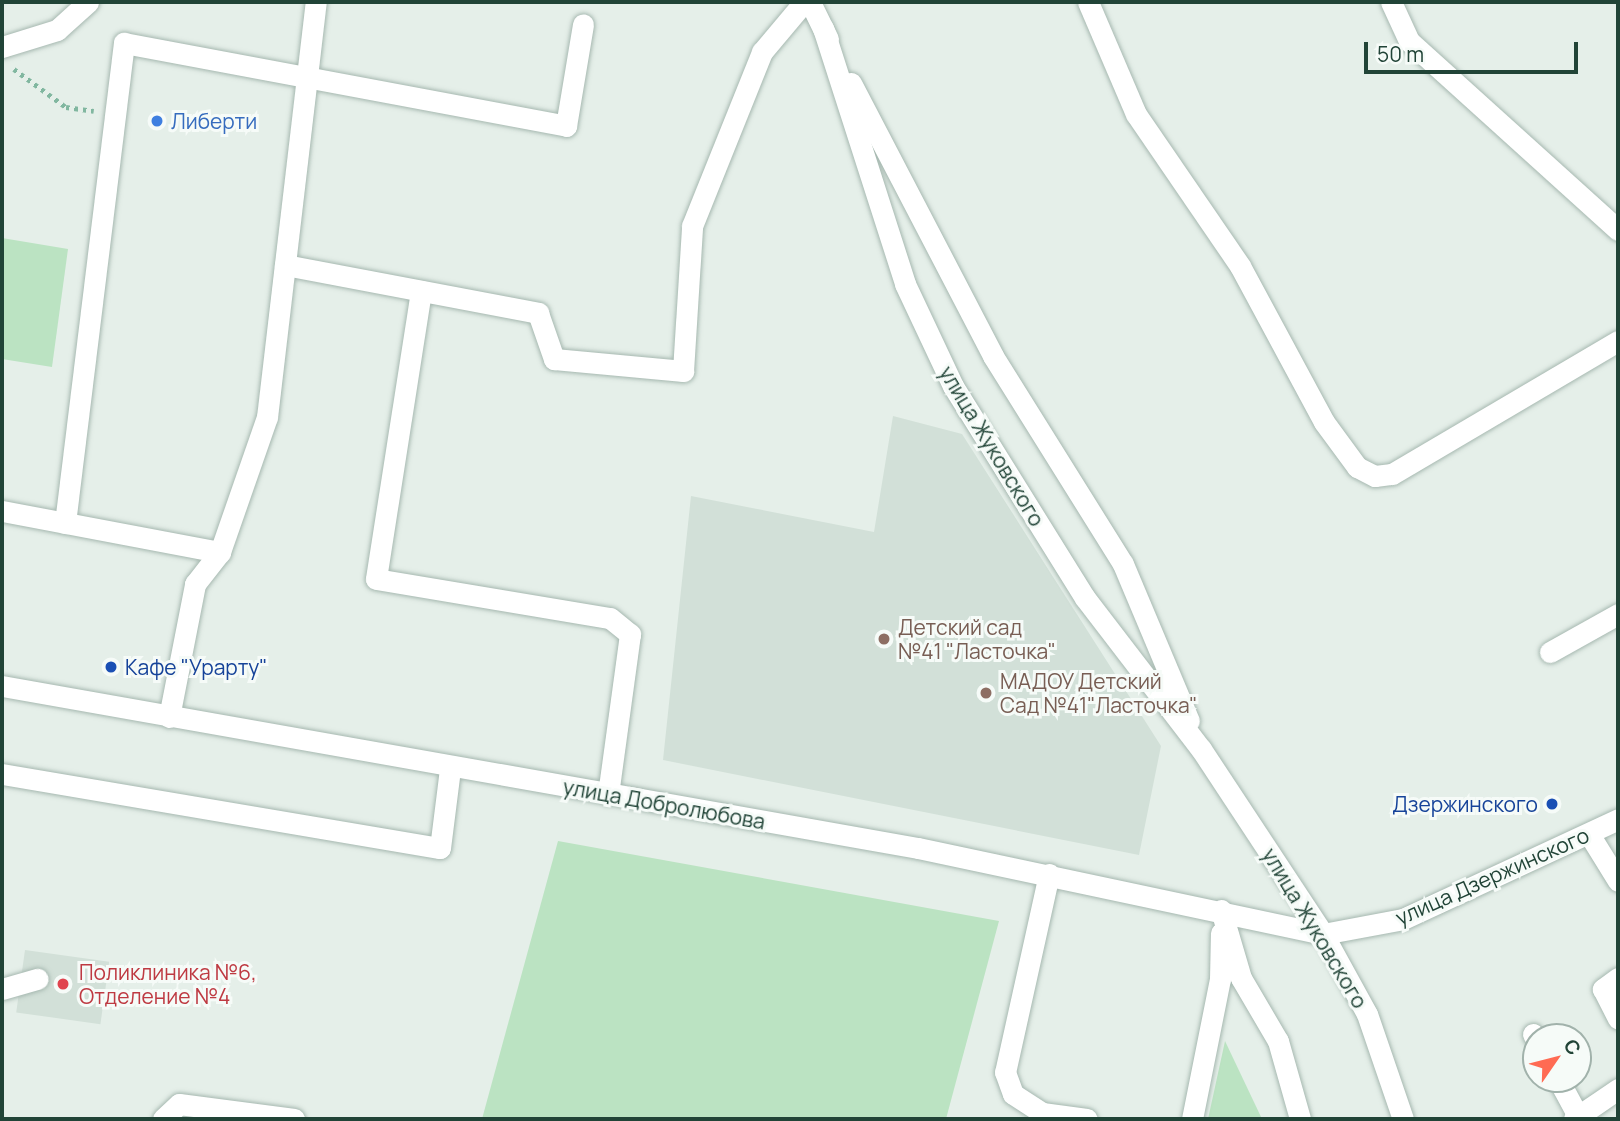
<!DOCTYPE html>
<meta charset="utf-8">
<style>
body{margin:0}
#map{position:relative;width:1620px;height:1121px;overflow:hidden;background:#e5efe9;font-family:Manrope,sans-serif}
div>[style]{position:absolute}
.built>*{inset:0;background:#d2e0d8;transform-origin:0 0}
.green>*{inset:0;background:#bbe3c2}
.path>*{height:4.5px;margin-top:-2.25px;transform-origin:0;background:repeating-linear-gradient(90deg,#81b7a0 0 3.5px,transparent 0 8.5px)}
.roads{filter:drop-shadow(0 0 2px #a6b8b0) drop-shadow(0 0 2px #a6b8b0)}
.minor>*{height:21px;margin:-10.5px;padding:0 10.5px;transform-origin:10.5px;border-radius:10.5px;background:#fff}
.dots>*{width:19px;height:19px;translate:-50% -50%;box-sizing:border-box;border:4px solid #f6fbf8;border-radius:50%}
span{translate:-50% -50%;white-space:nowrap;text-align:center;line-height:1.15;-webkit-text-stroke:6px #f6fbf8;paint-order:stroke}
.shop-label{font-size:21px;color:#366cbe}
.left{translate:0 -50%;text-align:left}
.street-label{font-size:21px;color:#214437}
.education-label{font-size:21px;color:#785e54}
.transit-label{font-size:21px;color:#164399}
.right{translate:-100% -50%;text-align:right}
.health-label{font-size:21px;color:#be3a42}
.frame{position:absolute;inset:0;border:4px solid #214437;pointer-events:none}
.north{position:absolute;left:1522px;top:1023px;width:70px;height:70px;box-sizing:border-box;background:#f6fbf8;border:2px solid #a1b2ab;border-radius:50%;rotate:55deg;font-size:19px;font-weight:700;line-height:28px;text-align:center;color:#214437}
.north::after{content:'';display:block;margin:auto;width:24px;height:32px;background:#ff6b53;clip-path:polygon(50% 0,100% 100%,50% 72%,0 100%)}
.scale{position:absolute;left:1364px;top:42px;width:214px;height:32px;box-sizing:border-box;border:4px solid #214437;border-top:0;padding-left:9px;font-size:21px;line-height:24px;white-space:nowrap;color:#214437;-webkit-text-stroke:5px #f6fbf8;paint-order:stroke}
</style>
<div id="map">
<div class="built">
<div style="clip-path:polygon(893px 416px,962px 434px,1161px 746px,1139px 855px,663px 760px,691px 496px,874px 532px)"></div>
<div style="left:25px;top:950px;width:85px;height:63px;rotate:8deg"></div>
</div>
<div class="green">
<div style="clip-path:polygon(2px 238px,68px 249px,52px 367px,2px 359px)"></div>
<div style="clip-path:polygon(558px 841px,999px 921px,946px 1119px,482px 1119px)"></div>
<div style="clip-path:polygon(1225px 1041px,1262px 1119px,1208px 1119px)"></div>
</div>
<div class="path">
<div style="left:14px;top:69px;width:64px;rotate:36.2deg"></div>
<div style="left:66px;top:107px;width:28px;rotate:8deg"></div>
</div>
<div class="roads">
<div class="minor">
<div style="left:810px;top:2px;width:41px;rotate:64.1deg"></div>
<div style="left:1088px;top:2px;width:122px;rotate:66.8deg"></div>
<div style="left:1136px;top:114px;width:184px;rotate:55.6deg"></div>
<div style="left:1240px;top:266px;width:177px;rotate:61.7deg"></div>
<div style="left:1324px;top:422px;width:56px;rotate:53.7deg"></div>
<div style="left:1357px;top:467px;width:20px;rotate:27deg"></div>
<div style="left:1375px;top:476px;width:17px;rotate:-7deg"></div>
<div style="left:1392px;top:474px;width:262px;rotate:-30.5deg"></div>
<div style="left:1391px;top:2px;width:43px;rotate:65.2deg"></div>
<div style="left:1409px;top:41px;width:282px;rotate:42.1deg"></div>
<div style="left:823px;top:28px;width:269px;rotate:72.2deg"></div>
<div style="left:905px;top:284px;width:113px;rotate:64.8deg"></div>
<div style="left:953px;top:386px;width:250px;rotate:58.1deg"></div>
<div style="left:1085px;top:598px;width:190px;rotate:52.5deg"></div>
<div style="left:1201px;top:749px;width:222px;rotate:56.6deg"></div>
<div style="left:1323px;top:934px;width:91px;rotate:61.2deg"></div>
<div style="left:1367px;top:1014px;width:111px;rotate:71.1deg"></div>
<div style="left:2px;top:47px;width:58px;rotate:-17.2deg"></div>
<div style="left:57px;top:30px;width:42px;rotate:-42.1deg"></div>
<div style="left:851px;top:83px;width:308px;rotate:62.5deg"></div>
<div style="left:993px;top:356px;width:245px;rotate:58deg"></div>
<div style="left:1123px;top:564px;width:170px;rotate:67.2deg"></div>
<div style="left:285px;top:265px;width:258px;rotate:10.7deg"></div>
<div style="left:538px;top:313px;width:49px;rotate:70.8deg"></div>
<div style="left:554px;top:359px;width:130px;rotate:5.3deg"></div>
<div style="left:683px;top:371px;width:145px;rotate:-86.4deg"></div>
<div style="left:692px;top:226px;width:188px;rotate:-68.1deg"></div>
<div style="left:762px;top:52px;width:65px;rotate:-50deg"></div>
<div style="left:421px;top:291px;width:291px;rotate:98.9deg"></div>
<div style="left:376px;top:579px;width:237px;rotate:9.5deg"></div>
<div style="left:610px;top:618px;width:26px;rotate:39deg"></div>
<div style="left:630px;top:634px;width:162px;rotate:97.8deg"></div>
<div style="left:2px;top:511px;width:222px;rotate:10.7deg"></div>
<div style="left:65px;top:523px;width:484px;rotate:-83deg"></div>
<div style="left:124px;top:43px;width:450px;rotate:10.6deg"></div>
<div style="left:566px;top:126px;width:103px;rotate:-80.5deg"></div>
<div style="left:1550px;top:652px;width:78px;rotate:-29.2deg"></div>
<div style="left:2px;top:686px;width:930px;rotate:10.03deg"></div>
<div style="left:918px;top:848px;width:414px;rotate:12deg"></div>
<div style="left:1323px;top:934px;width:81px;rotate:-10.6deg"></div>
<div style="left:1403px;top:919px;width:237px;rotate:-24.9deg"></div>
<div style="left:169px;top:717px;width:136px;rotate:-78.9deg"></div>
<div style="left:195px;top:584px;width:41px;rotate:-52deg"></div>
<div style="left:220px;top:552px;width:143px;rotate:-70.8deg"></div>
<div style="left:267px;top:417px;width:418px;rotate:-83.3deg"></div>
<div style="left:2px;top:774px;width:444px;rotate:9.6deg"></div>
<div style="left:440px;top:848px;width:80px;rotate:-82.8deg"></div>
<div style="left:1589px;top:834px;width:55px;rotate:58.3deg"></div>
<div style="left:1049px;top:874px;width:203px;rotate:102.5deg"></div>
<div style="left:1005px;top:1072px;width:23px;rotate:70deg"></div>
<div style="left:1013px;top:1094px;width:35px;rotate:33deg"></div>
<div style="left:1042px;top:1113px;width:45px;rotate:7.6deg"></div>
<div style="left:1221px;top:910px;width:71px;rotate:73.6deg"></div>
<div style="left:1241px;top:978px;width:73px;rotate:59.6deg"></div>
<div style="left:1278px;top:1041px;width:81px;rotate:74.2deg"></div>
<div style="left:1618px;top:978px;width:19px;rotate:144deg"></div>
<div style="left:1603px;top:989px;width:33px;rotate:63deg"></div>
<div style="left:2px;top:989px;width:37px;rotate:-16deg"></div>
<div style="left:1533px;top:1034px;width:6px;rotate:59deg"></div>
<div style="left:1558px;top:1079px;width:42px;rotate:61.6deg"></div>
<div style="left:163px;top:1119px;width:22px;rotate:-43deg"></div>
<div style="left:179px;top:1104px;width:116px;rotate:7.4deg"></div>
<div style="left:1192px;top:1119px;width:143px;rotate:-78.7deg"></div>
<div style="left:1220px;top:979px;width:46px;rotate:-88.8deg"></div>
<div style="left:1574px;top:1119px;width:53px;rotate:-34.3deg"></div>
</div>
</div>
<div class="dots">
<div style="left:157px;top:121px;background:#3f7fe0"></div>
<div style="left:884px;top:639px;background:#8d6e63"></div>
<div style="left:111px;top:667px;background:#1a4fb4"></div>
<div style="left:986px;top:693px;background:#8d6e63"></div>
<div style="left:1552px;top:804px;background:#1a4fb4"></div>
<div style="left:63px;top:984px;background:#e0444e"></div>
</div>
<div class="shop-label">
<span class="left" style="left:171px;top:121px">Либерти</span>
</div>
<div class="street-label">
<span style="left:992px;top:446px;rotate:59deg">улица Жуковского</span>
<span style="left:664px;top:804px;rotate:10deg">улица Добролюбова</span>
<span style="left:1492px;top:876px;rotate:-24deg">улица Дзержинского</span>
<span style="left:1315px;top:928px;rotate:59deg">улица Жуковского</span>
</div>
<div class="education-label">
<span class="left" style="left:898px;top:639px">Детский сад<br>№41 "Ласточка"</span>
<span class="left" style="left:1000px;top:693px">МАДОУ Детский<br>Сад №41"Ласточка"</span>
</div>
<div class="transit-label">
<span class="left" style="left:125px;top:667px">Кафе "Урарту"</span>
<span class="right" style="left:1538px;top:804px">Дзержинского</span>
</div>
<div class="health-label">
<span class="left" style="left:79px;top:984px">Поликлиника №6,<br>Отделение №4</span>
</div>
<div class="frame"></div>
<div class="north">С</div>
<div class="scale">50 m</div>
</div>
